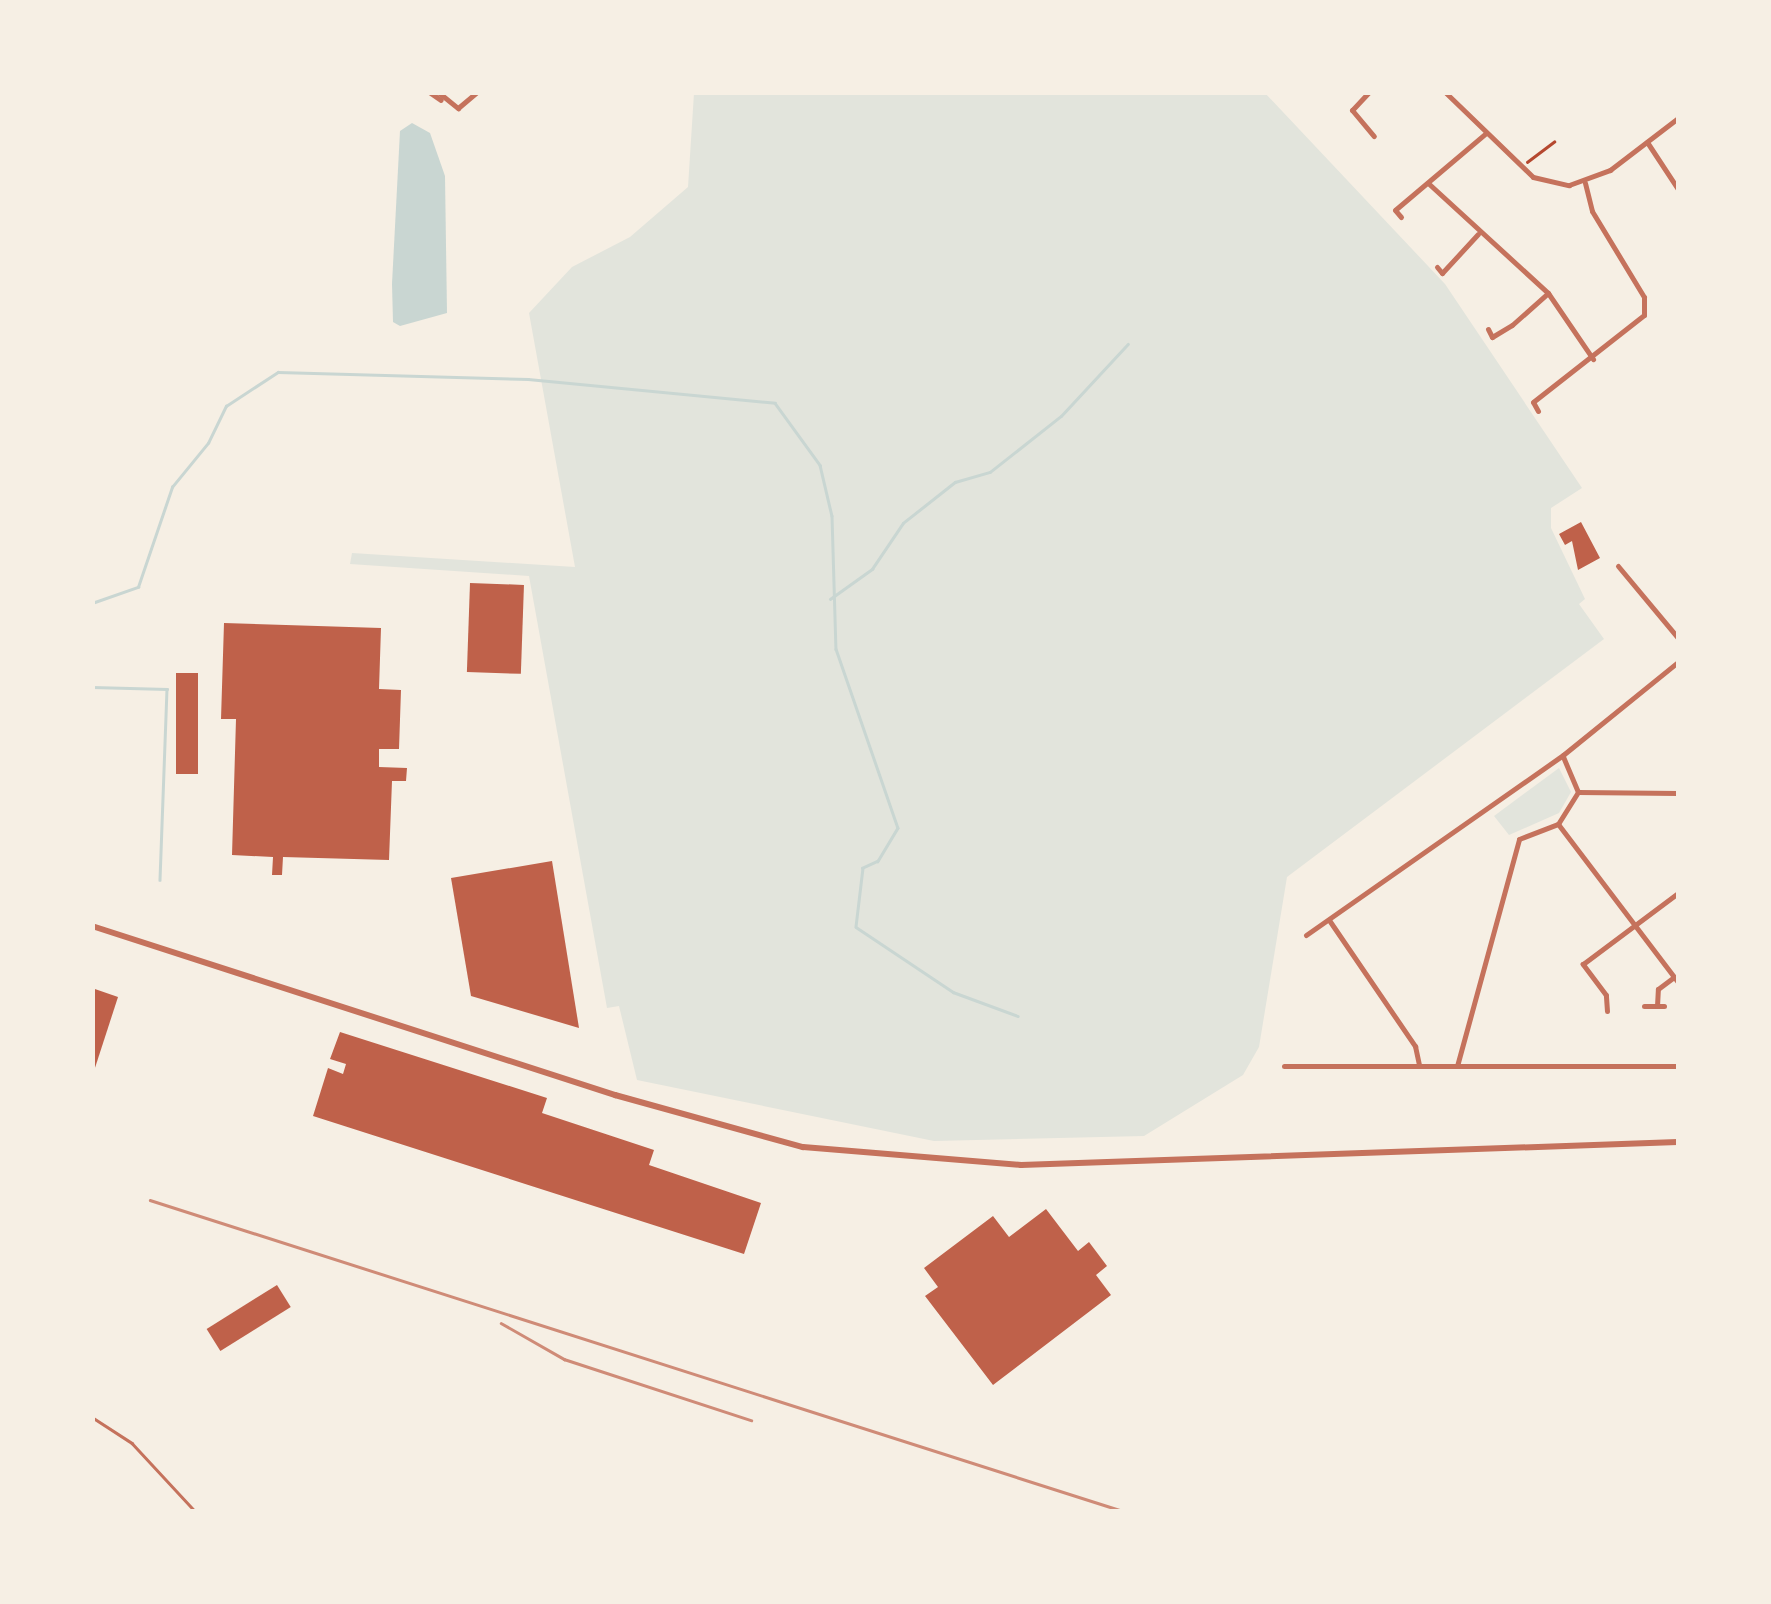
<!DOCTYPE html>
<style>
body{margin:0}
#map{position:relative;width:1771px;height:1604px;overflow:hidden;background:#f6efe4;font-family:"Exo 2",sans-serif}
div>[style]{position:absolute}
.green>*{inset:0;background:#e2e4dc}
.water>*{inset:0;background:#c9d6d2}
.stream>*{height:2.5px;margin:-1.25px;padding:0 1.25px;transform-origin:1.25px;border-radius:1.25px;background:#c9d6d2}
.building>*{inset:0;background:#bf614a;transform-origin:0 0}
.path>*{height:2.5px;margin:-1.25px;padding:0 1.25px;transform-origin:1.25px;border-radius:1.25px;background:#b5482f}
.service>*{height:2.5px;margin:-1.25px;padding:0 1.25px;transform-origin:1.25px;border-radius:1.25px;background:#c5725c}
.minor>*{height:5px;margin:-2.5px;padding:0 2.5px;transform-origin:2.5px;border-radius:2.5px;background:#c5725c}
.tertiary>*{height:6px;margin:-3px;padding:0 3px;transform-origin:3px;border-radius:3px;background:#c5725c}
.rail>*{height:2.5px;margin:-1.25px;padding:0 1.25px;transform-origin:1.25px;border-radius:1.25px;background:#cf8b77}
span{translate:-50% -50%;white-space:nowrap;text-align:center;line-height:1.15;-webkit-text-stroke:10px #f6efe4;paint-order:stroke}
.frame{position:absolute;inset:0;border:95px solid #f6efe4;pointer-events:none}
</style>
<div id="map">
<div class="green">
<div style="clip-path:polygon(694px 93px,1265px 93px,1445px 284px,1582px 488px,1551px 508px,1551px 528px,1585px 599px,1579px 604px,1604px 639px,1287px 877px,1259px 1047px,1243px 1075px,1144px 1136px,934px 1141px,637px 1080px,619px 1006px,607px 1008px,529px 576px,350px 564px,352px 553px,575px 567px,529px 313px,572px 267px,630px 237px,688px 187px)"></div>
<div style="clip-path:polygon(1559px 768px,1571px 792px,1559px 813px,1509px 835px,1494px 816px)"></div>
</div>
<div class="water">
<div style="clip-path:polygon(412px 123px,430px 133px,445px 176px,447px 313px,400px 326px,393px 322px,392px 284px,400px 131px)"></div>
</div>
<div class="stream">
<div style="left:830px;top:599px;width:52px;rotate:-35.5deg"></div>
<div style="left:872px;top:569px;width:55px;rotate:-56deg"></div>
<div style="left:903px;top:523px;width:66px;rotate:-38.3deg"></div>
<div style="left:955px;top:482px;width:36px;rotate:-16deg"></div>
<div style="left:990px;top:472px;width:90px;rotate:-38.3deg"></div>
<div style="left:1061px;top:416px;width:98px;rotate:-47.1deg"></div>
<div style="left:92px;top:603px;width:49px;rotate:-19.2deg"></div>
<div style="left:138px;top:587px;width:106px;rotate:-71.2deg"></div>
<div style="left:172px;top:487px;width:57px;rotate:-50.7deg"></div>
<div style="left:208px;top:443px;width:41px;rotate:-64.1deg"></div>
<div style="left:226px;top:406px;width:62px;rotate:-33.2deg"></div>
<div style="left:278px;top:372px;width:250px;rotate:1.6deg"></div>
<div style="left:528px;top:379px;width:248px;rotate:5.5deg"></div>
<div style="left:775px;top:403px;width:77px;rotate:54deg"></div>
<div style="left:820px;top:465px;width:52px;rotate:76.8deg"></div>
<div style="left:832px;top:516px;width:133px;rotate:88.3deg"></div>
<div style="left:836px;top:649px;width:189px;rotate:70.9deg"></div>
<div style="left:898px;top:828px;width:39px;rotate:121deg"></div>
<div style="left:878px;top:861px;width:17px;rotate:155deg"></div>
<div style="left:863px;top:868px;width:59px;rotate:96.8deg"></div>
<div style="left:856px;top:927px;width:117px;rotate:33.8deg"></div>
<div style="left:953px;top:992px;width:69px;rotate:20.3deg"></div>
<div style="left:92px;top:687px;width:75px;rotate:1.5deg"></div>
<div style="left:167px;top:689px;width:191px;rotate:92.1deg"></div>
</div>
<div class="building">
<div style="clip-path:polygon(1581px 522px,1600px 558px,1578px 570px,1572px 541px,1565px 545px,1559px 534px)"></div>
<div style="left:470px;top:583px;width:54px;height:89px;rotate:2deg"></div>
<div style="clip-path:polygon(224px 623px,381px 628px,379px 689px,401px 690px,399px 749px,379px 749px,379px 767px,407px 768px,406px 781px,392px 781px,389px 860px,283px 857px,282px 875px,272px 875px,273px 857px,232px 855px,236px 719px,221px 719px)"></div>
<div style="left:176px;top:673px;width:22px;height:101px"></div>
<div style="clip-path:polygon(552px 861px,579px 1028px,471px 996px,451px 878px)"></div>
<div style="clip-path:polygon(92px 988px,118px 997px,93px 1074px,92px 1074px)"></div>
<div style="clip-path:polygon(340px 1032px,547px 1098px,542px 1113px,654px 1150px,649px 1165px,761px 1203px,744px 1254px,313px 1116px,328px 1068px,343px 1074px,346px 1064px,330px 1059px)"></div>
<div style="clip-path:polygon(1046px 1209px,1078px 1251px,1089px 1242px,1107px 1266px,1096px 1275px,1111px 1295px,993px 1385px,925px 1296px,938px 1287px,924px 1268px,993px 1216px,1009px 1237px)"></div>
<div style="left:277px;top:1285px;width:26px;height:83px;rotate:58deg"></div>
</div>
<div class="path">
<div style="left:1527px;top:162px;width:34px;rotate:-37deg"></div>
</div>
<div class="service">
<div style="left:92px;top:1417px;width:48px;rotate:33deg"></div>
<div style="left:132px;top:1443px;width:94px;rotate:47.2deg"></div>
</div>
<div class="minor">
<div style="left:429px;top:92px;width:14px;rotate:34deg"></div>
<div style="left:438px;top:92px;width:26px;rotate:39deg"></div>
<div style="left:458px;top:108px;width:25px;rotate:-40deg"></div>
<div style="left:1369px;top:92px;width:25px;rotate:133deg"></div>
<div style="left:1352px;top:110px;width:34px;rotate:50deg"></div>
<div style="left:1445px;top:92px;width:122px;rotate:44deg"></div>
<div style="left:1533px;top:177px;width:37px;rotate:13deg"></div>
<div style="left:1569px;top:185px;width:44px;rotate:-20.1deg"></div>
<div style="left:1610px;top:170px;width:86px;rotate:-37.4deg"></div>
<div style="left:1647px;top:142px;width:56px;rotate:56.6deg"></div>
<div style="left:1428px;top:183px;width:163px;rotate:42.5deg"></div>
<div style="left:1548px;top:293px;width:80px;rotate:55.7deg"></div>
<div style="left:1401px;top:217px;width:9px;rotate:-131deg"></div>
<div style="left:1395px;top:210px;width:119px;rotate:-40.2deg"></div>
<div style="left:1437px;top:267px;width:8px;rotate:50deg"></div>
<div style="left:1442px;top:273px;width:53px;rotate:-47.3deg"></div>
<div style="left:1488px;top:329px;width:9px;rotate:63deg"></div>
<div style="left:1492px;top:337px;width:23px;rotate:-31deg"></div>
<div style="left:1512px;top:325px;width:48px;rotate:-41.6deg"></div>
<div style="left:1538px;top:411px;width:10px;rotate:-119deg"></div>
<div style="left:1533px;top:402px;width:141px;rotate:-38.1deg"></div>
<div style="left:1644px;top:315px;width:18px;rotate:-90deg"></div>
<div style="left:1644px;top:297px;width:100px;rotate:-121.2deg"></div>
<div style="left:1592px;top:211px;width:29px;rotate:-104deg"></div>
<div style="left:1618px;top:566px;width:94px;rotate:50.2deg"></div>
<div style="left:1578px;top:792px;width:100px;rotate:0.6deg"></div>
<div style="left:1558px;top:824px;width:198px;rotate:52.8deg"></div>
<div style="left:1329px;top:920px;width:153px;rotate:55.7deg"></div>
<div style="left:1415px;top:1046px;width:19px;rotate:78deg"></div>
<div style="left:1306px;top:935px;width:314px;rotate:-35deg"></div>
<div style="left:1563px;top:755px;width:148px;rotate:-39deg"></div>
<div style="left:1644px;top:1006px;width:20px"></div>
<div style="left:1657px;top:1006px;width:17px;rotate:-87deg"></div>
<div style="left:1658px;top:989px;width:20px;rotate:-37deg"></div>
<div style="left:1607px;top:1011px;width:16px;rotate:-94deg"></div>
<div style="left:1606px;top:995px;width:39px;rotate:-127deg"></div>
<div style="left:1583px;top:964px;width:119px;rotate:-36.8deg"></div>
<div style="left:1284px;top:1066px;width:394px"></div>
<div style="left:1457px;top:1066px;width:235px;rotate:-74.7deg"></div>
<div style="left:1519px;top:839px;width:42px;rotate:-21deg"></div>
<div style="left:1558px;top:824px;width:38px;rotate:-58deg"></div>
<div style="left:1578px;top:792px;width:39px;rotate:-113deg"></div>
</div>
<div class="tertiary">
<div style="left:92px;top:926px;width:550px;rotate:17.91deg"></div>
<div style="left:615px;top:1095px;width:195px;rotate:15.5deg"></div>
<div style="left:803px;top:1147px;width:219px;rotate:4.7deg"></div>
<div style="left:1021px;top:1165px;width:657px;rotate:-2deg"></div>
</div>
<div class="rail">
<div style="left:150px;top:1200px;width:1025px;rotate:17.73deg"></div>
<div style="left:501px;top:1323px;width:73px;rotate:29.7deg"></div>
<div style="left:564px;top:1359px;width:197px;rotate:18.1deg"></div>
</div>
<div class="frame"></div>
</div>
